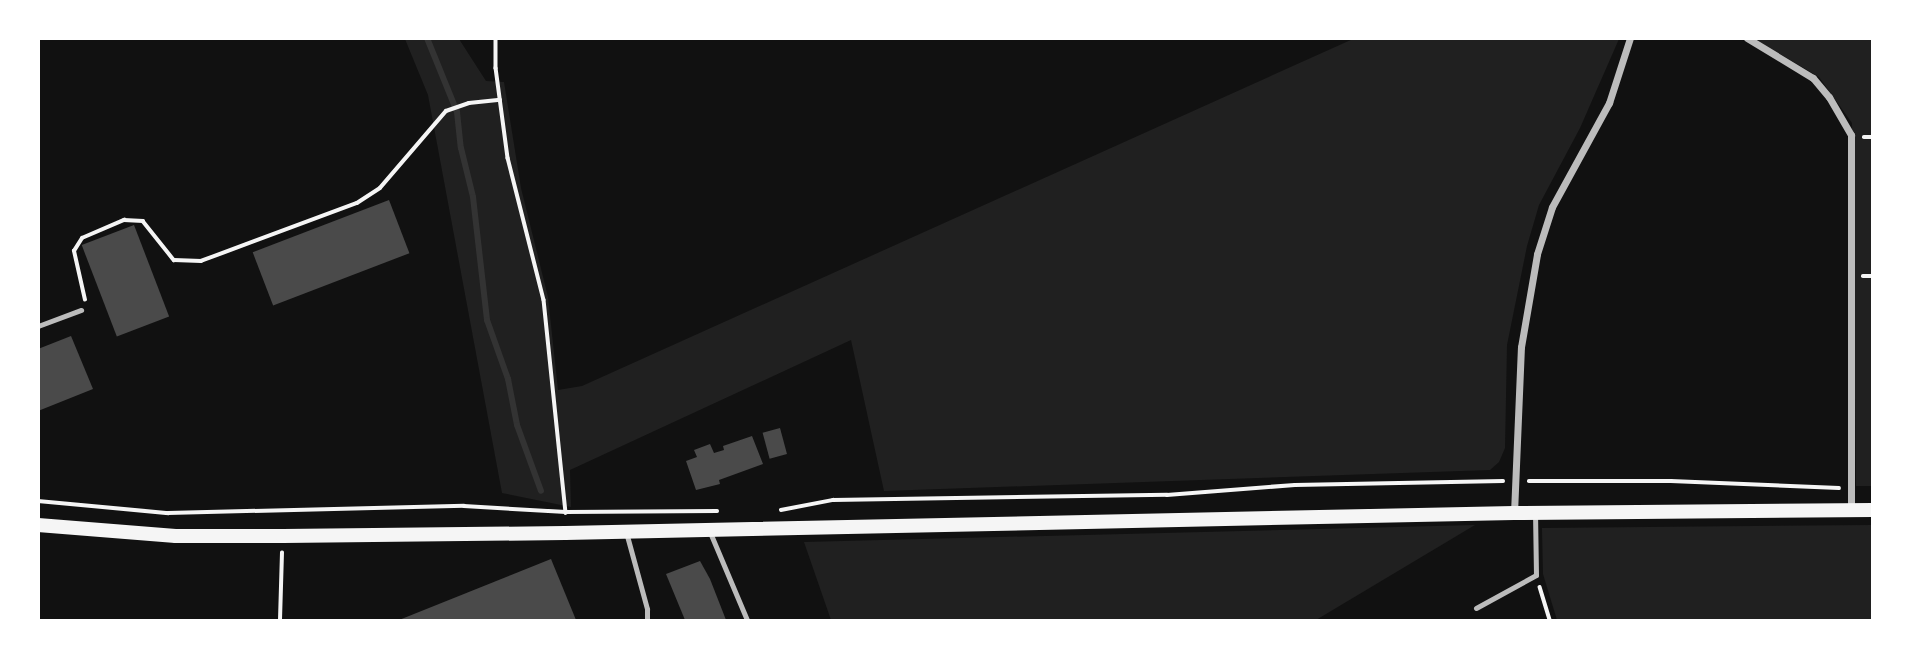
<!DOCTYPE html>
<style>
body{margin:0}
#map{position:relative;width:1911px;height:659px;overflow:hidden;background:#111;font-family:"Work Sans",sans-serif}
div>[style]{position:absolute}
.green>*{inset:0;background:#202020}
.stream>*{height:6px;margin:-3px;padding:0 3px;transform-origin:3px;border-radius:3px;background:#333}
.building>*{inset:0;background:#4a4a4a;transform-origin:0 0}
.path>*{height:3.5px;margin:-1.75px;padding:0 1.75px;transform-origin:1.75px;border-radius:1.75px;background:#f5f5f5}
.service>*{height:5px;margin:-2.5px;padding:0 2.5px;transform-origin:2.5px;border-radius:2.5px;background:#bcbcbc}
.minor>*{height:7px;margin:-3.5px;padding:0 3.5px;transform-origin:3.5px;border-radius:3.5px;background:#bcbcbc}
.secondary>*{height:14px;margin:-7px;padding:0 7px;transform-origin:7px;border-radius:7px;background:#f5f5f5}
span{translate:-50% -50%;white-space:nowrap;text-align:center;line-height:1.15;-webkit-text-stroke:6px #fff;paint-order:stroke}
.frame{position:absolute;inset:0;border:40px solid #fff;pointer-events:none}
</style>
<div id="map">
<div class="green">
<div style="clip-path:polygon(405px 39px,459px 39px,486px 81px,504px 82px,521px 188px,548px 297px,558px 390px,582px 386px,1353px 39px,1619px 39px,1580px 128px,1539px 205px,1527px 246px,1507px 345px,1505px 448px,1499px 462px,1490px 470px,884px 491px,851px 340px,570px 470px,571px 507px,502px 493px,428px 95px)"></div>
<div style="clip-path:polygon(1755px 39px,1872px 39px,1872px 486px,1856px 486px,1852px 123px,1819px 77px)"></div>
<div style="clip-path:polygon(1475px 525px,1316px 620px,831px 620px,804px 542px)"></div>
<div style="clip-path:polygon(1872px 525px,1872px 620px,1557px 620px,1543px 574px,1542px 528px)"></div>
</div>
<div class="stream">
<div style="left:427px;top:38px;width:80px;rotate:67.9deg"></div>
<div style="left:457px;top:112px;width:36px;rotate:84deg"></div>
<div style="left:461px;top:148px;width:50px;rotate:76.2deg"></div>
<div style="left:473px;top:197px;width:124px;rotate:83.5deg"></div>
<div style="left:487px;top:320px;width:63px;rotate:70.4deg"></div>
<div style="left:508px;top:379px;width:47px;rotate:78.9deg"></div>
<div style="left:517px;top:425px;width:70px;rotate:70deg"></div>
</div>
<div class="building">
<div style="left:389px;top:200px;width:57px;height:146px;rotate:69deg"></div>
<div style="left:134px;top:225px;width:98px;height:56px;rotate:69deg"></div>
<div style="clip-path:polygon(71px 336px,93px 389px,38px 411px,38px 349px)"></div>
<div style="left:780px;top:428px;width:27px;height:18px;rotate:75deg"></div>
<div style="clip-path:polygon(752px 436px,763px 464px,719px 480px,720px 484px,696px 490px,686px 461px,697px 457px,694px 450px,710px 444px,714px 453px,724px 450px,723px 446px)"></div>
<div style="clip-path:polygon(551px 559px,576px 620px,399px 620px)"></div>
<div style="clip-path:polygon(700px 561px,710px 579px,726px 620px,685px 620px,666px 574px)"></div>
</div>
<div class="path">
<div style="left:496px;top:38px;width:30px;rotate:90deg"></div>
<div style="left:496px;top:68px;width:91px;rotate:82.4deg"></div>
<div style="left:508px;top:158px;width:146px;rotate:75.8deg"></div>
<div style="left:544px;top:300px;width:214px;rotate:84.1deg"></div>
<div style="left:1864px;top:137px;width:8px"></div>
<div style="left:1863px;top:276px;width:9px"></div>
<div style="left:85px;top:300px;width:50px;rotate:-102.7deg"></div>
<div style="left:74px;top:251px;width:15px;rotate:-58deg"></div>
<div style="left:82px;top:238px;width:46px;rotate:-23.2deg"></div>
<div style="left:124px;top:220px;width:19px;rotate:3deg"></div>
<div style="left:143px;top:221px;width:50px;rotate:51.5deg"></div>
<div style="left:174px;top:260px;width:27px;rotate:2deg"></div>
<div style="left:201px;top:261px;width:166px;rotate:-20.4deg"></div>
<div style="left:357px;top:203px;width:27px;rotate:-33deg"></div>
<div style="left:380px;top:188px;width:101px;rotate:-49.4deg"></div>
<div style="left:446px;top:111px;width:24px;rotate:-19deg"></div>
<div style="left:469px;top:103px;width:31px;rotate:-6deg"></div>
<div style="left:1529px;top:481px;width:142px"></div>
<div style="left:1671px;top:481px;width:168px;rotate:2.4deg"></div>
<div style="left:38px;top:501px;width:131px;rotate:5.3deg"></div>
<div style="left:168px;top:513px;width:296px;rotate:-1.4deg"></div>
<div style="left:464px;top:506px;width:102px;rotate:3.4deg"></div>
<div style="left:566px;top:512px;width:151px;rotate:-0.4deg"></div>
<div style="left:781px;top:510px;width:53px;rotate:-10.9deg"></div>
<div style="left:833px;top:500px;width:334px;rotate:-0.9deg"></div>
<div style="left:1167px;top:495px;width:128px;rotate:-4.5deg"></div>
<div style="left:1295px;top:485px;width:208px;rotate:-1.1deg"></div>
<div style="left:1540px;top:587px;width:34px;rotate:73deg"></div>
<div style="left:280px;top:620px;width:67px;rotate:-88.3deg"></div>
</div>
<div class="service">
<div style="left:38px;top:326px;width:46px;rotate:-20.4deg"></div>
<div style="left:709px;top:530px;width:98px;rotate:67.1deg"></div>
<div style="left:626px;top:532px;width:80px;rotate:74.7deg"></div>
<div style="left:647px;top:609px;width:11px;rotate:90deg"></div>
<div style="left:1476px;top:608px;width:68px;rotate:-28.8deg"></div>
<div style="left:1536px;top:575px;width:61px;rotate:-90.9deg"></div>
</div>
<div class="minor">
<div style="left:1747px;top:38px;width:77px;rotate:31.2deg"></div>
<div style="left:1813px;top:78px;width:25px;rotate:50deg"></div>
<div style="left:1829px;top:97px;width:44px;rotate:59.9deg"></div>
<div style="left:1851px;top:135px;width:375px;rotate:90deg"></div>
<div style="left:1514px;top:513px;width:166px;rotate:-87.6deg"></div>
<div style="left:1521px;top:347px;width:94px;rotate:-80.2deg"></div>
<div style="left:1537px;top:254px;width:49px;rotate:-72.3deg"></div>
<div style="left:1552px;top:207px;width:119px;rotate:-61.3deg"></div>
<div style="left:1609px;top:103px;width:68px;rotate:-72.1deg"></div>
</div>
<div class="secondary">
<div style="left:38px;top:525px;width:138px;rotate:4.6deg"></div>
<div style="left:176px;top:536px;width:107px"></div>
<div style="left:283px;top:536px;width:282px;rotate:-0.6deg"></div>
<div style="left:565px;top:533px;width:949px;rotate:-1.21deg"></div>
<div style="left:1514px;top:513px;width:358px;rotate:-0.5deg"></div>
</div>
<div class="frame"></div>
</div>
